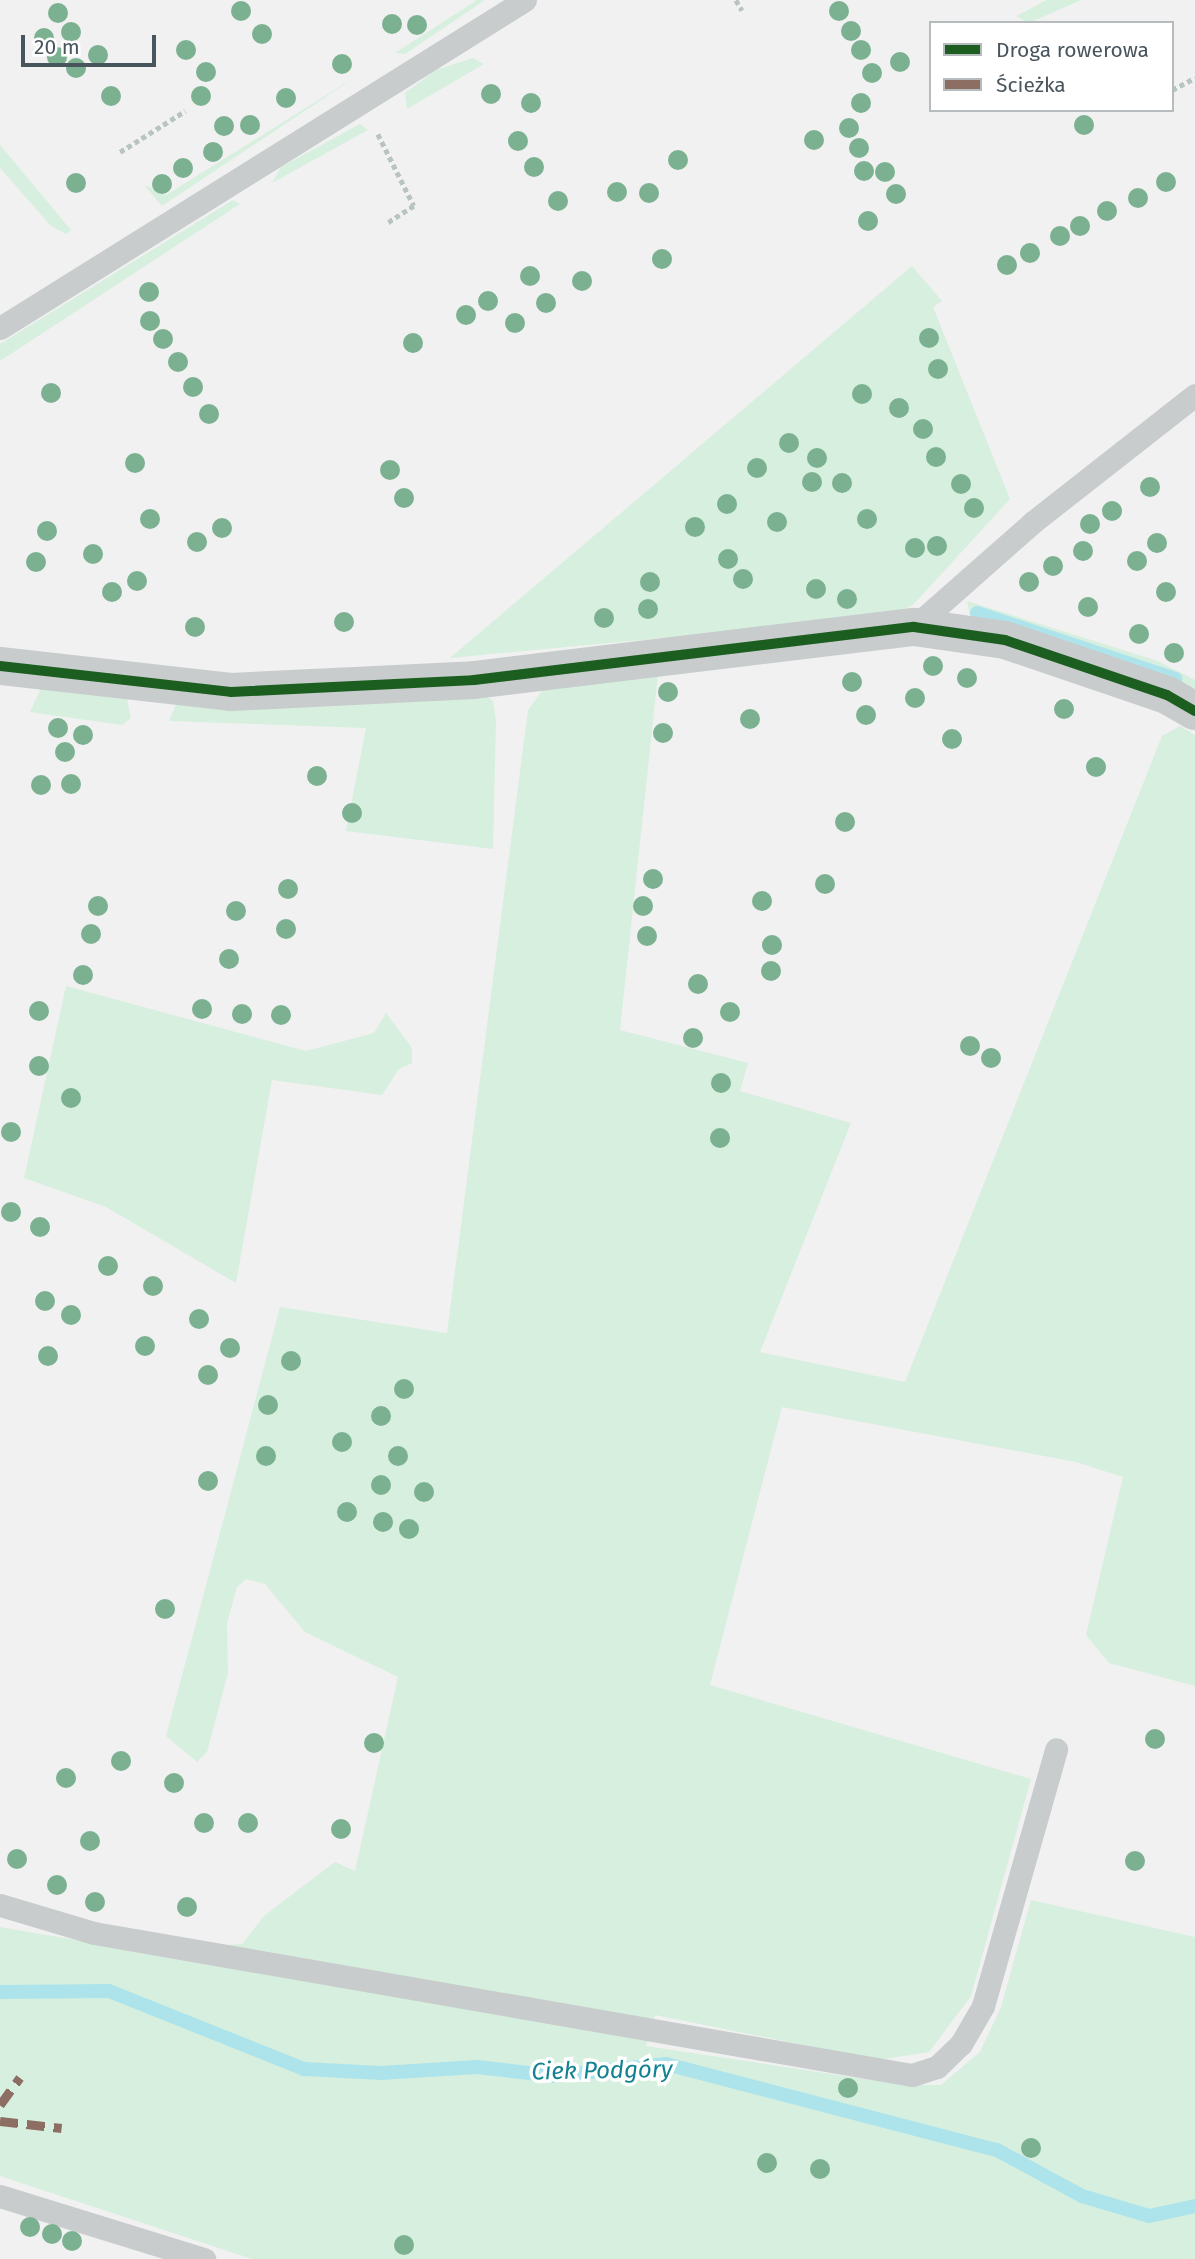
<!DOCTYPE html>
<meta charset="utf-8">
<style>
body{margin:0}
#map{position:relative;width:1195px;height:2259px;overflow:hidden;background:#f1f1f1;font-family:"Fira Sans",sans-serif}
div>[style]{position:absolute}
.green>*{inset:0;background:#d7efde}
.stream>*{height:14px;margin:-7px;padding:0 7px;transform-origin:7px;border-radius:7px;background:#ade4eb}
.path>*{height:4.5px;margin-top:-2.25px;transform-origin:0;background:repeating-linear-gradient(90deg,#b8c4bf 0 5px,transparent 0 8.5px)}
.lane>*{height:23px;margin:-11.5px;padding:0 11.5px;transform-origin:11.5px;border-radius:11.5px;background:#c8cccd}
.street>*{height:38px;margin:-19px;padding:0 19px;transform-origin:19px;border-radius:19px;background:#c8cccd}
.quiet>*{height:9px;margin-top:-4.5px;transform-origin:0;background:repeating-linear-gradient(90deg,#8d6e63 0 18px,transparent 0 27px)}
.cycleway>*{height:10px;margin:-5px;padding:0 5px;transform-origin:5px;border-radius:5px;background:#1b5e20}
.trees>*{width:20px;height:20px;margin:-10px;border-radius:50%;background:#7bb191}
span{translate:-50% -50%;white-space:nowrap;text-align:center;line-height:1.15;-webkit-text-stroke:7px #fff;paint-order:stroke}
.water-label{font-size:24px;color:#128290;font-style:italic}
.legend{position:absolute;left:929px;top:21px;width:245px;height:91px;box-sizing:border-box;background:#fff;border:2px solid #b6bbbe;margin:0;padding:9px 12px;list-style:none;font-size:21px;color:#49555d}
.legend li{display:flex;align-items:center;gap:14px;height:35px}
.legend b{width:35px;border:2px solid #b6bbbe}
.scale{position:absolute;left:21px;top:35px;width:135px;height:32px;box-sizing:border-box;border:4px solid #49555d;border-top:0;padding-left:9px;font-size:21px;line-height:24px;white-space:nowrap;color:#49555d;-webkit-text-stroke:5px #fff;paint-order:stroke}
</style>
<div id="map">
<div class="green">
<div style="clip-path:polygon(477px 0,485px 0,405px 54px,395px 53px)"></div>
<div style="clip-path:polygon(1047px 0,1081px 0,1029px 23px,1016px 16px)"></div>
<div style="clip-path:polygon(473px 58px,484px 64px,407px 109px,405px 93px,436px 70px)"></div>
<div style="clip-path:polygon(357px 76px,162px 206px,144px 185px,166px 195px)"></div>
<div style="clip-path:polygon(360px 124px,368px 130px,272px 183px,281px 167px)"></div>
<div style="clip-path:polygon(0 145px,71px 230px,66px 234px,51px 226px,0 168px)"></div>
<div style="clip-path:polygon(233px 200px,240px 204px,0 361px,0 344px)"></div>
<div style="clip-path:polygon(912px 266px,942px 301px,933px 307px,1010px 499px,913px 605px,887px 617px,450px 658px)"></div>
<div style="clip-path:polygon(967px 601px,1158px 661px,1195px 680px,1195px 695px,970px 615px)"></div>
<div style="clip-path:polygon(658px 674px,620px 1030px,748px 1063px,740px 1091px,851px 1123px,760px 1352px,905px 1382px,1162px 736px,1180px 726px,1195px 735px,1195px 1686px,1109px 1663px,1086px 1635px,1123px 1477px,1076px 1462px,782px 1407px,710px 1685px,1031px 1779px,971px 1996px,929px 2052px,878px 2060px,655px 2015px,646px 2046px,904px 2085px,941px 2085px,980px 2052px,1001px 2007px,1031px 1900px,1195px 1937px,1195px 2259px,252px 2259px,0 2176px,0 1927px,140px 1951px,242px 1944px,265px 1915px,335px 1862px,355px 1871px,398px 1677px,305px 1632px,265px 1584px,246px 1579px,237px 1587px,227px 1623px,228px 1673px,207px 1752px,197px 1762px,166px 1736px,280px 1307px,447px 1333px,528px 710px,547px 684px)"></div>
<div style="clip-path:polygon(41px 688px,127px 699px,131px 718px,122px 725px,30px 712px)"></div>
<div style="clip-path:polygon(482px 692px,493px 701px,496px 720px,493px 849px,346px 831px,366px 728px,169px 721px,177px 702px)"></div>
<div style="clip-path:polygon(66px 986px,306px 1051px,374px 1033px,386px 1013px,412px 1048px,412px 1063px,399px 1069px,382px 1095px,272px 1080px,236px 1283px,106px 1207px,24px 1178px)"></div>
</div>
<div class="stream">
<div style="left:977px;top:613px;width:209px;rotate:18.4deg"></div>
<div style="left:0;top:1992px;width:109px;rotate:-0.5deg"></div>
<div style="left:109px;top:1991px;width:210px;rotate:21.8deg"></div>
<div style="left:304px;top:2069px;width:77px;rotate:3deg"></div>
<div style="left:381px;top:2073px;width:96px;rotate:-3.6deg"></div>
<div style="left:477px;top:2067px;width:79px;rotate:6.6deg"></div>
<div style="left:555px;top:2076px;width:112px;rotate:-6.2deg"></div>
<div style="left:666px;top:2064px;width:342px;rotate:14.6deg"></div>
<div style="left:997px;top:2150px;width:97px;rotate:28.4deg"></div>
<div style="left:1082px;top:2196px;width:70px;rotate:16.6deg"></div>
<div style="left:1149px;top:2216px;width:47px;rotate:-12.3deg"></div>
</div>
<div class="path">
<div style="left:736px;top:0;width:12px;rotate:59deg"></div>
<div style="left:1172px;top:90px;width:26px;rotate:-28deg"></div>
<div style="left:378px;top:134px;width:80px;rotate:63.4deg"></div>
<div style="left:414px;top:206px;width:33px;rotate:147deg"></div>
<div style="left:120px;top:152px;width:77px;rotate:-32.2deg"></div>
</div>
<div class="lane">
<div style="left:0;top:328px;width:619px;rotate:-32deg"></div>
<div style="left:914px;top:627px;width:159px;rotate:-41.4deg"></div>
<div style="left:1033px;top:522px;width:206px;rotate:-38.1deg"></div>
<div style="left:0;top:1905px;width:98px;rotate:16.6deg"></div>
<div style="left:94px;top:1933px;width:830px;rotate:9.85deg"></div>
<div style="left:912px;top:2075px;width:26px;rotate:-18deg"></div>
<div style="left:937px;top:2067px;width:33px;rotate:-44deg"></div>
<div style="left:961px;top:2044px;width:44px;rotate:-59.9deg"></div>
<div style="left:983px;top:2006px;width:267px;rotate:-74.1deg"></div>
<div style="left:0;top:2196px;width:214px;rotate:17.2deg"></div>
</div>
<div class="street">
<div style="left:0;top:666px;width:232px;rotate:6.4deg"></div>
<div style="left:231px;top:692px;width:243px;rotate:-2.8deg"></div>
<div style="left:474px;top:680px;width:443px;rotate:-6.9deg"></div>
<div style="left:914px;top:627px;width:92px;rotate:8.1deg"></div>
<div style="left:1005px;top:640px;width:171px;rotate:18.8deg"></div>
<div style="left:1167px;top:695px;width:32px;rotate:30deg"></div>
</div>
<div class="quiet">
<div style="left:0;top:2105px;width:34px;rotate:-54deg"></div>
<div style="left:0;top:2121px;width:62px;rotate:6.4deg"></div>
</div>
<div class="cycleway">
<div style="left:0;top:666px;width:232px;rotate:6.4deg"></div>
<div style="left:231px;top:692px;width:243px;rotate:-2.8deg"></div>
<div style="left:474px;top:680px;width:443px;rotate:-6.9deg"></div>
<div style="left:914px;top:627px;width:92px;rotate:8.1deg"></div>
<div style="left:1005px;top:640px;width:171px;rotate:18.8deg"></div>
<div style="left:1167px;top:695px;width:32px;rotate:30deg"></div>
</div>
<div class="trees">
<div style="left:241px;top:11px"></div>
<div style="left:839px;top:11px"></div>
<div style="left:58px;top:13px"></div>
<div style="left:392px;top:24px"></div>
<div style="left:417px;top:25px"></div>
<div style="left:851px;top:31px"></div>
<div style="left:71px;top:32px"></div>
<div style="left:262px;top:34px"></div>
<div style="left:44px;top:38px"></div>
<div style="left:186px;top:50px"></div>
<div style="left:861px;top:50px"></div>
<div style="left:98px;top:55px"></div>
<div style="left:57px;top:57px"></div>
<div style="left:900px;top:62px"></div>
<div style="left:342px;top:64px"></div>
<div style="left:76px;top:68px"></div>
<div style="left:206px;top:72px"></div>
<div style="left:872px;top:73px"></div>
<div style="left:491px;top:94px"></div>
<div style="left:111px;top:96px"></div>
<div style="left:201px;top:96px"></div>
<div style="left:286px;top:98px"></div>
<div style="left:531px;top:103px"></div>
<div style="left:861px;top:103px"></div>
<div style="left:250px;top:125px"></div>
<div style="left:1084px;top:125px"></div>
<div style="left:224px;top:126px"></div>
<div style="left:849px;top:128px"></div>
<div style="left:814px;top:140px"></div>
<div style="left:518px;top:141px"></div>
<div style="left:859px;top:148px"></div>
<div style="left:213px;top:152px"></div>
<div style="left:678px;top:160px"></div>
<div style="left:534px;top:167px"></div>
<div style="left:183px;top:168px"></div>
<div style="left:864px;top:171px"></div>
<div style="left:885px;top:172px"></div>
<div style="left:1166px;top:182px"></div>
<div style="left:76px;top:183px"></div>
<div style="left:162px;top:184px"></div>
<div style="left:617px;top:192px"></div>
<div style="left:649px;top:193px"></div>
<div style="left:896px;top:194px"></div>
<div style="left:1138px;top:198px"></div>
<div style="left:558px;top:201px"></div>
<div style="left:1107px;top:211px"></div>
<div style="left:868px;top:221px"></div>
<div style="left:1080px;top:226px"></div>
<div style="left:1060px;top:236px"></div>
<div style="left:1030px;top:253px"></div>
<div style="left:662px;top:259px"></div>
<div style="left:1007px;top:265px"></div>
<div style="left:530px;top:276px"></div>
<div style="left:582px;top:281px"></div>
<div style="left:149px;top:292px"></div>
<div style="left:488px;top:301px"></div>
<div style="left:546px;top:303px"></div>
<div style="left:466px;top:315px"></div>
<div style="left:150px;top:321px"></div>
<div style="left:515px;top:323px"></div>
<div style="left:929px;top:338px"></div>
<div style="left:163px;top:339px"></div>
<div style="left:413px;top:343px"></div>
<div style="left:178px;top:362px"></div>
<div style="left:938px;top:369px"></div>
<div style="left:193px;top:387px"></div>
<div style="left:51px;top:393px"></div>
<div style="left:862px;top:394px"></div>
<div style="left:899px;top:408px"></div>
<div style="left:209px;top:414px"></div>
<div style="left:923px;top:429px"></div>
<div style="left:789px;top:443px"></div>
<div style="left:936px;top:457px"></div>
<div style="left:817px;top:458px"></div>
<div style="left:135px;top:463px"></div>
<div style="left:757px;top:468px"></div>
<div style="left:390px;top:470px"></div>
<div style="left:812px;top:482px"></div>
<div style="left:842px;top:483px"></div>
<div style="left:961px;top:484px"></div>
<div style="left:1150px;top:487px"></div>
<div style="left:404px;top:498px"></div>
<div style="left:727px;top:504px"></div>
<div style="left:974px;top:508px"></div>
<div style="left:1112px;top:511px"></div>
<div style="left:150px;top:519px"></div>
<div style="left:867px;top:519px"></div>
<div style="left:777px;top:522px"></div>
<div style="left:1090px;top:524px"></div>
<div style="left:695px;top:527px"></div>
<div style="left:222px;top:528px"></div>
<div style="left:47px;top:531px"></div>
<div style="left:197px;top:542px"></div>
<div style="left:1157px;top:543px"></div>
<div style="left:937px;top:546px"></div>
<div style="left:915px;top:548px"></div>
<div style="left:1083px;top:551px"></div>
<div style="left:93px;top:554px"></div>
<div style="left:728px;top:559px"></div>
<div style="left:1137px;top:561px"></div>
<div style="left:36px;top:562px"></div>
<div style="left:1053px;top:566px"></div>
<div style="left:743px;top:579px"></div>
<div style="left:137px;top:581px"></div>
<div style="left:650px;top:582px"></div>
<div style="left:1029px;top:582px"></div>
<div style="left:816px;top:589px"></div>
<div style="left:112px;top:592px"></div>
<div style="left:1166px;top:592px"></div>
<div style="left:847px;top:599px"></div>
<div style="left:1088px;top:607px"></div>
<div style="left:648px;top:609px"></div>
<div style="left:604px;top:618px"></div>
<div style="left:344px;top:622px"></div>
<div style="left:195px;top:627px"></div>
<div style="left:1139px;top:634px"></div>
<div style="left:1174px;top:653px"></div>
<div style="left:933px;top:666px"></div>
<div style="left:967px;top:678px"></div>
<div style="left:852px;top:682px"></div>
<div style="left:668px;top:692px"></div>
<div style="left:915px;top:698px"></div>
<div style="left:1064px;top:709px"></div>
<div style="left:866px;top:715px"></div>
<div style="left:750px;top:719px"></div>
<div style="left:58px;top:728px"></div>
<div style="left:663px;top:733px"></div>
<div style="left:83px;top:735px"></div>
<div style="left:952px;top:739px"></div>
<div style="left:65px;top:752px"></div>
<div style="left:1096px;top:767px"></div>
<div style="left:317px;top:776px"></div>
<div style="left:71px;top:784px"></div>
<div style="left:41px;top:785px"></div>
<div style="left:352px;top:813px"></div>
<div style="left:845px;top:822px"></div>
<div style="left:653px;top:879px"></div>
<div style="left:825px;top:884px"></div>
<div style="left:288px;top:889px"></div>
<div style="left:762px;top:901px"></div>
<div style="left:98px;top:906px"></div>
<div style="left:643px;top:906px"></div>
<div style="left:236px;top:911px"></div>
<div style="left:286px;top:929px"></div>
<div style="left:91px;top:934px"></div>
<div style="left:647px;top:936px"></div>
<div style="left:772px;top:945px"></div>
<div style="left:229px;top:959px"></div>
<div style="left:771px;top:971px"></div>
<div style="left:83px;top:975px"></div>
<div style="left:698px;top:984px"></div>
<div style="left:202px;top:1009px"></div>
<div style="left:39px;top:1011px"></div>
<div style="left:730px;top:1012px"></div>
<div style="left:242px;top:1014px"></div>
<div style="left:281px;top:1015px"></div>
<div style="left:693px;top:1038px"></div>
<div style="left:970px;top:1046px"></div>
<div style="left:991px;top:1058px"></div>
<div style="left:39px;top:1066px"></div>
<div style="left:721px;top:1083px"></div>
<div style="left:71px;top:1098px"></div>
<div style="left:11px;top:1132px"></div>
<div style="left:720px;top:1138px"></div>
<div style="left:11px;top:1212px"></div>
<div style="left:40px;top:1227px"></div>
<div style="left:108px;top:1266px"></div>
<div style="left:153px;top:1286px"></div>
<div style="left:45px;top:1301px"></div>
<div style="left:71px;top:1315px"></div>
<div style="left:199px;top:1319px"></div>
<div style="left:145px;top:1346px"></div>
<div style="left:230px;top:1348px"></div>
<div style="left:48px;top:1356px"></div>
<div style="left:291px;top:1361px"></div>
<div style="left:208px;top:1375px"></div>
<div style="left:404px;top:1389px"></div>
<div style="left:268px;top:1405px"></div>
<div style="left:381px;top:1416px"></div>
<div style="left:342px;top:1442px"></div>
<div style="left:266px;top:1456px"></div>
<div style="left:398px;top:1456px"></div>
<div style="left:208px;top:1481px"></div>
<div style="left:381px;top:1485px"></div>
<div style="left:424px;top:1492px"></div>
<div style="left:347px;top:1512px"></div>
<div style="left:383px;top:1522px"></div>
<div style="left:409px;top:1529px"></div>
<div style="left:165px;top:1609px"></div>
<div style="left:1155px;top:1739px"></div>
<div style="left:374px;top:1743px"></div>
<div style="left:121px;top:1761px"></div>
<div style="left:66px;top:1778px"></div>
<div style="left:174px;top:1783px"></div>
<div style="left:204px;top:1823px"></div>
<div style="left:248px;top:1823px"></div>
<div style="left:341px;top:1829px"></div>
<div style="left:90px;top:1841px"></div>
<div style="left:17px;top:1859px"></div>
<div style="left:1135px;top:1861px"></div>
<div style="left:57px;top:1885px"></div>
<div style="left:95px;top:1902px"></div>
<div style="left:187px;top:1907px"></div>
<div style="left:848px;top:2088px"></div>
<div style="left:1031px;top:2148px"></div>
<div style="left:767px;top:2163px"></div>
<div style="left:820px;top:2169px"></div>
<div style="left:30px;top:2227px"></div>
<div style="left:52px;top:2234px"></div>
<div style="left:72px;top:2241px"></div>
<div style="left:404px;top:2245px"></div>
</div>
<div class="water-label">
<span style="left:602px;top:2071px;rotate:-1deg">Ciek Podgóry</span>
</div>
<ul class="legend">
<li><b style="height:9px;background:#1b5e20"></b>Droga rowerowa</li>
<li><b style="height:9px;background:#8d6e63"></b>Ścieżka</li>
</ul>
<div class="scale">20 m</div>
</div>
